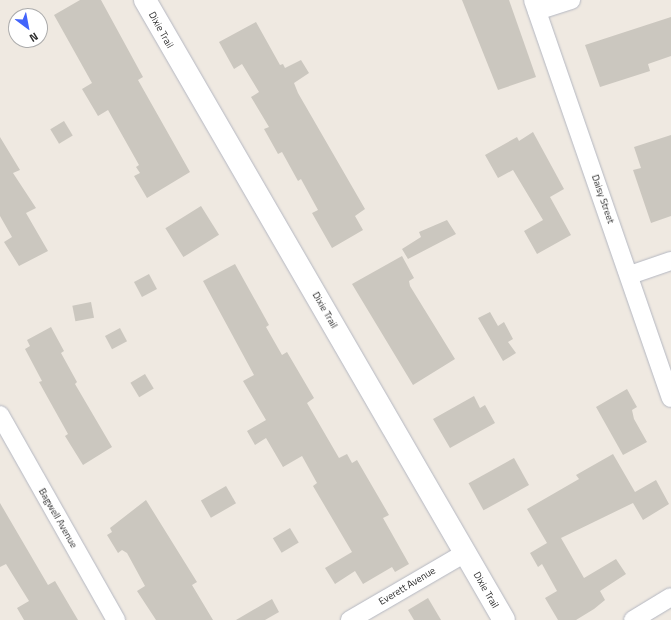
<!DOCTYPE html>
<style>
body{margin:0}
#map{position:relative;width:671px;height:620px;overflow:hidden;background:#efe9e1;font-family:"Titillium Web",sans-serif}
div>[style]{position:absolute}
.building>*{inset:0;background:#cbc7bf;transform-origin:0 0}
.roads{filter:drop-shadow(0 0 1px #b4b7c1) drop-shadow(0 0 1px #b4b7c1)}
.minor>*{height:18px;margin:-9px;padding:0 9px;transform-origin:9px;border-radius:9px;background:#fff}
.secondary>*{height:22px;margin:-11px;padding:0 11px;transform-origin:11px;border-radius:11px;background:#fff}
span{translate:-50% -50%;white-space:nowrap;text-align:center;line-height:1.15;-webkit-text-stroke:3px #fff;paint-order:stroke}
.street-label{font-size:10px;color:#2e2e2e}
.north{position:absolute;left:8px;top:8px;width:40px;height:40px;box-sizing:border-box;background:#fff;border:1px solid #ababab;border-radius:50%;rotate:148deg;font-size:11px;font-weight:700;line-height:16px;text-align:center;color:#2e2e2e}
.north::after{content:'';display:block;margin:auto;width:14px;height:18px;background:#4264fb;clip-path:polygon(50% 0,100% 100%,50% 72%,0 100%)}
</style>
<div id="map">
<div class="building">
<div style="clip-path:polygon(80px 0,101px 0,143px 77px,138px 80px,190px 172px,147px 198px,134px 176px,140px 173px,136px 167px,139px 165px,108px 110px,98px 116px,82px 89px,92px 83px,54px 15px)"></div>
<div style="clip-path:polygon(462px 0,509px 0,536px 77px,498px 90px)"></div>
<div style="clip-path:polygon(671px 17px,671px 56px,648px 64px,650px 71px,600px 87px,585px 45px)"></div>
<div style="clip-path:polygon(256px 22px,280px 65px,283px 64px,285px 68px,301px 60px,309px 73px,294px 83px,298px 93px,365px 209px,355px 216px,363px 230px,332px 248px,312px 213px,318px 210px,301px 179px,298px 181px,282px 152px,278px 154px,264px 129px,269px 127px,251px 97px,259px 92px,242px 64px,234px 69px,219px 42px)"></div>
<div style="left:64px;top:121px;width:17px;height:16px;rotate:59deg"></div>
<div style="clip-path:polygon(533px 132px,564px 189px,550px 197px,571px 235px,537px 254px,524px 231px,543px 220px,513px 170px,498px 178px,485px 155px,517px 137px,519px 141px)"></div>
<div style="clip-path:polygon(671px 135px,671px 216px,651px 223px,633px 170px,641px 168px,634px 147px)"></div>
<div style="clip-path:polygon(0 137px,20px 170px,13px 173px,36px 208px,26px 213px,48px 251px,19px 266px,4px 242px,12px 237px,0 216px)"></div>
<div style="left:201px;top:206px;width:34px;height:42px;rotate:58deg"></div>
<div style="clip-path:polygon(447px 220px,456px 234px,408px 259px,402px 249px,421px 237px,419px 232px)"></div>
<div style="clip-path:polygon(402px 256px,414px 278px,409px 281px,410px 286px,455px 359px,413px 385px,352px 284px)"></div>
<div style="clip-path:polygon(235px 264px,269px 325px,266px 327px,282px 355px,287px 352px,314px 398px,307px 403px,339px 458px,347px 454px,352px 463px,357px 460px,389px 515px,383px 518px,409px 564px,395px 572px,392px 567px,363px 584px,355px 571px,335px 584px,325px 568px,352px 552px,313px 486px,317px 483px,302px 456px,283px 467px,266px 438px,255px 445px,247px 431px,266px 420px,243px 381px,254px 375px,203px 281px)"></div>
<div style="left:149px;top:274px;width:17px;height:17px;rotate:62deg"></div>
<div style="left:91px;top:302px;width:16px;height:19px;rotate:79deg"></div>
<div style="clip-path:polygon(490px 312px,498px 326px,504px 322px,513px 339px,508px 342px,516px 353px,503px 361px,478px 318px)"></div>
<div style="clip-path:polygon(51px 327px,64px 351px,61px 353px,77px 382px,75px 384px,112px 447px,83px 465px,65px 436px,68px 434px,39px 382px,42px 381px,25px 349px,30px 346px,27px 340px)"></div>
<div style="left:120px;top:328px;width:15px;height:17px;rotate:62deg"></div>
<div style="left:145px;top:374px;width:17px;height:17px;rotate:59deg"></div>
<div style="clip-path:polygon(627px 389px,637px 407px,632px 410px,634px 419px,647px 442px,623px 455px,596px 407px)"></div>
<div style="clip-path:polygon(474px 396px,480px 408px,485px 405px,495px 423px,450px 448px,433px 419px)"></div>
<div style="clip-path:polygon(613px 454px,635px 492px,656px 480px,669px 504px,643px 520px,633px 503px,561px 538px,584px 578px,616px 559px,626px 574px,600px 591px,605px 600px,594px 609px,576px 620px,558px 620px,545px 598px,557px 591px,542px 564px,538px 567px,530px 553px,547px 543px,527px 509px,579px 479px,576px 475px)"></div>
<div style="left:514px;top:458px;width:31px;height:52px;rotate:61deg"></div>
<div style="left:226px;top:486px;width:20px;height:29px;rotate:60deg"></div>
<div style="clip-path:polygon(146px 500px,197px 582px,192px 585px,213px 620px,156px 620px,137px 591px,145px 586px,127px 553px,122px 550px,118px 553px,107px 535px,112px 532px,110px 528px)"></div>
<div style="clip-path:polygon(0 503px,48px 585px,55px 581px,78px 620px,24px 620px,17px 608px,29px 601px,6px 564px,0 567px)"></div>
<div style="left:290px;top:528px;width:17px;height:20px;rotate:59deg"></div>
<div style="clip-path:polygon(428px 598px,441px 620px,414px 620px,408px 610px)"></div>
<div style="clip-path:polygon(272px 599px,279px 612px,265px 620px,236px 620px)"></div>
</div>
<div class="roads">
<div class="minor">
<div style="left:533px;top:0;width:421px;rotate:70.9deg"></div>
<div style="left:537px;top:11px;width:36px;rotate:-18deg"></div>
<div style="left:630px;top:275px;width:43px;rotate:-18.9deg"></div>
<div style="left:0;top:415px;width:236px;rotate:60.5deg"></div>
<div style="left:350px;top:620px;width:133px;rotate:-30.2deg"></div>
<div style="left:633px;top:620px;width:44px;rotate:-31.2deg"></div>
</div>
<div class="secondary">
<div style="left:145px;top:0;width:716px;rotate:59.93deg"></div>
</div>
</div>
<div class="street-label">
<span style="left:161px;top:30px;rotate:61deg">Dixie Trail</span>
<span style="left:603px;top:199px;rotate:71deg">Daisy Street</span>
<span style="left:325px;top:310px;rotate:60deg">Dixie Trail</span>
<span style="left:58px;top:518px;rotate:60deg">Bagwell Avenue</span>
<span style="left:407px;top:586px;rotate:-31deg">Everett Avenue</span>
<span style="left:486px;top:590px;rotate:60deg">Dixie Trail</span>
</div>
<div class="north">N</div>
</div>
